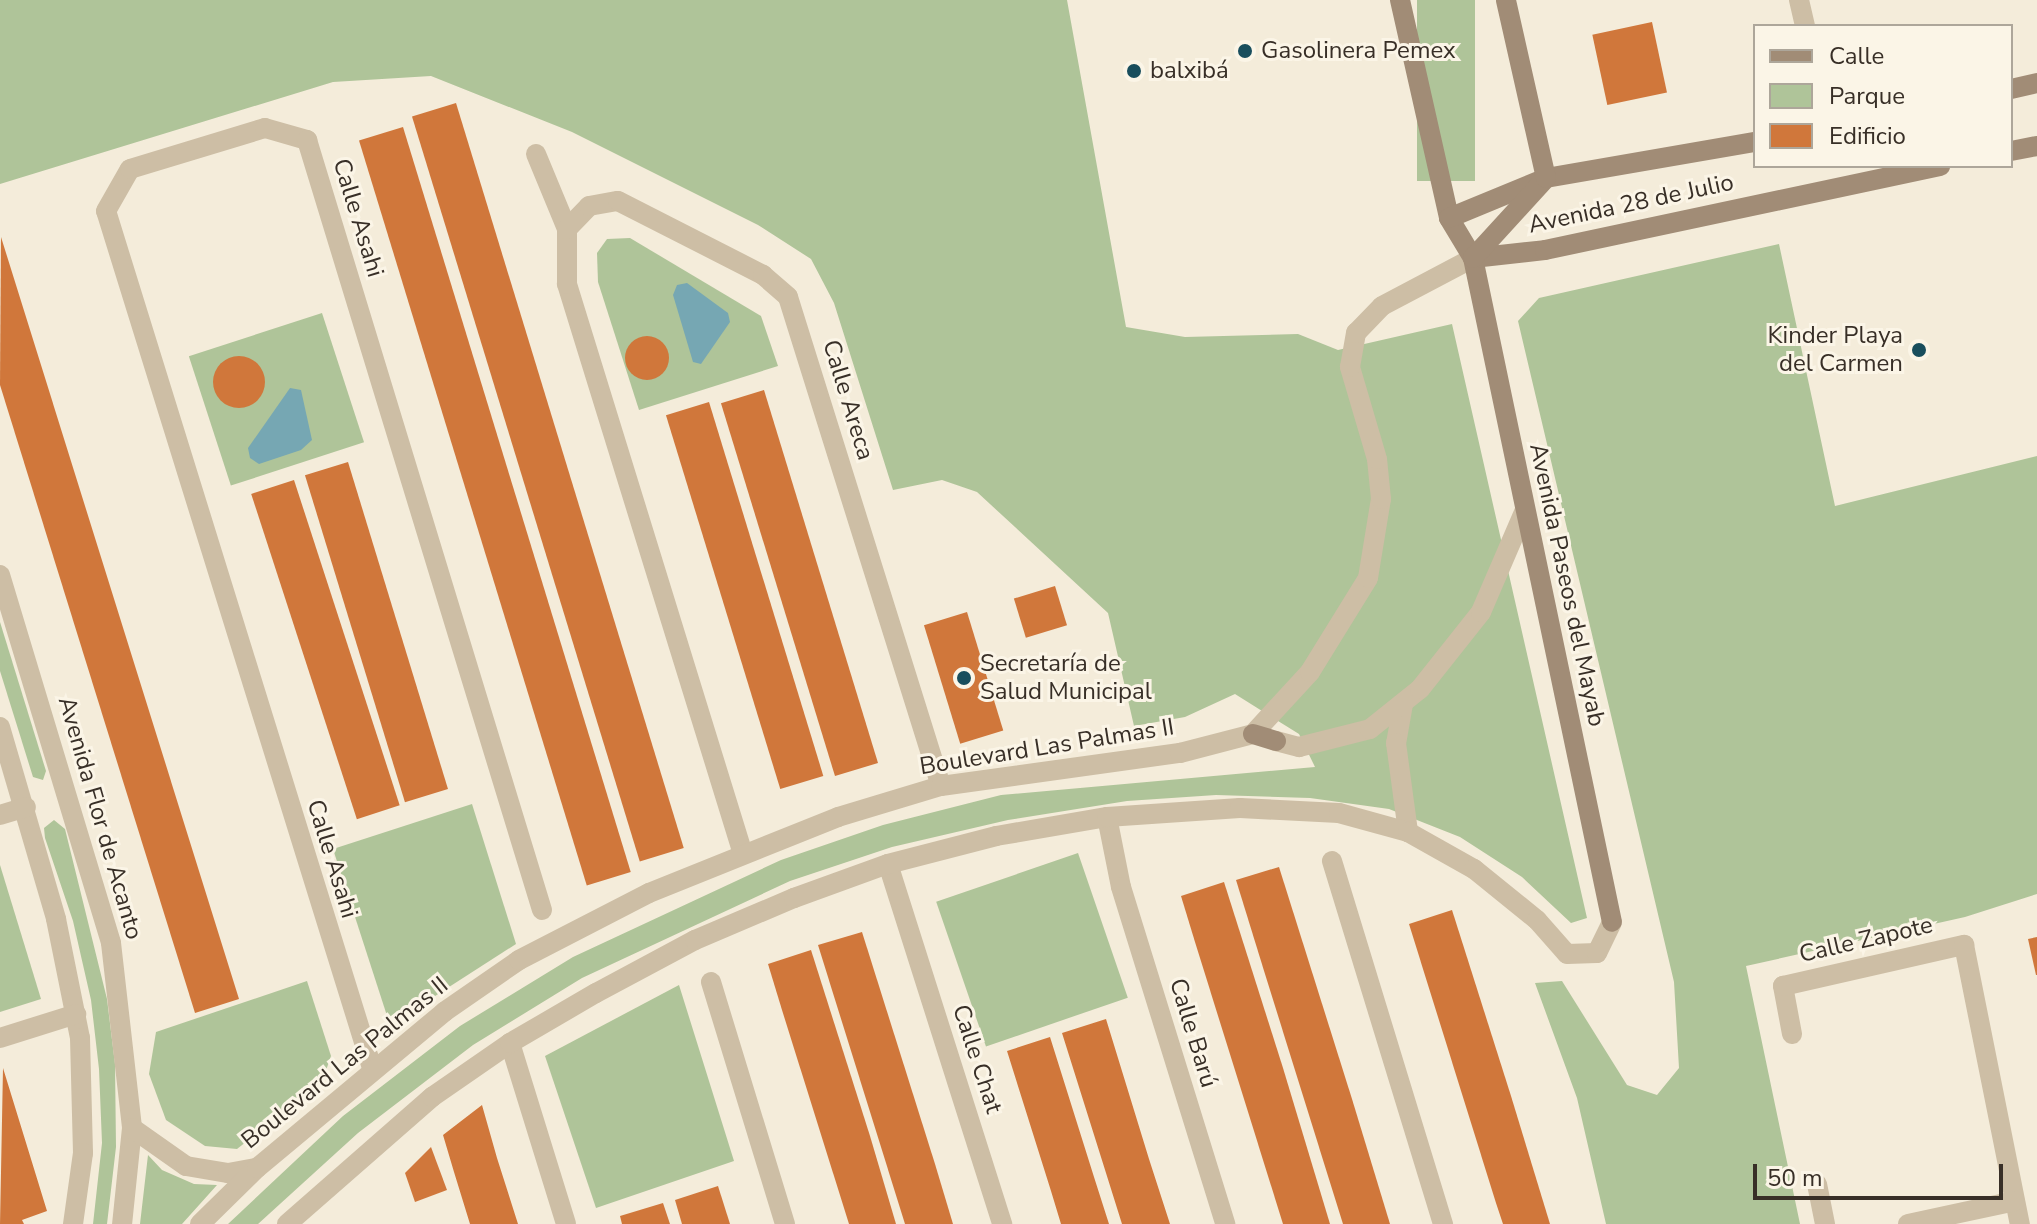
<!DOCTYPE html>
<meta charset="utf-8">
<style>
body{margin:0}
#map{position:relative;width:2037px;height:1224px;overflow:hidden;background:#f4ecda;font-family:"Nunito Sans",sans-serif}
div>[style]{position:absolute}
.green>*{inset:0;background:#afc499;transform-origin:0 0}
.water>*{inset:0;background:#76a7b3}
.building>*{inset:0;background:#d0773b;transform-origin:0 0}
.round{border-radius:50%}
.street>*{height:20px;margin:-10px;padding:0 10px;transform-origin:10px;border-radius:10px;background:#cdbea5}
.secondary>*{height:20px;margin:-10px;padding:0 10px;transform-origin:10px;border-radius:10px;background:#a18c76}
.dots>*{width:22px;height:22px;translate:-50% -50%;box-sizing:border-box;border:4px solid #fbf5e7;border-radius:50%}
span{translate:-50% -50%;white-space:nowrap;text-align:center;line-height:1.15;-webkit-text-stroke:6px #fbf5e7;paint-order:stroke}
.poi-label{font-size:24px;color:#382f27}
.left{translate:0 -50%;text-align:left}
.right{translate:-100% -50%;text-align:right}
.street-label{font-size:24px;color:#382f27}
.legend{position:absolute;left:1753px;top:24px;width:260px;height:144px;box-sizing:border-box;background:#fbf5e7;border:2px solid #ada69a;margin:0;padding:10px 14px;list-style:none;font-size:24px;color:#382f27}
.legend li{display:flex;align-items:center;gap:16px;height:40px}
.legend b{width:40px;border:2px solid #ada69a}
.scale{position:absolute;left:1753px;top:1164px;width:250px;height:36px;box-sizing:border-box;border:4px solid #382f27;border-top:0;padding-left:10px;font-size:24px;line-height:28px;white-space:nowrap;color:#382f27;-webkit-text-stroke:6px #fbf5e7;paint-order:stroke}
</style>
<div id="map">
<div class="green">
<div style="clip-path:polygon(0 0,1067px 0,1126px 327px,1185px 337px,1298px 334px,1338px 350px,1452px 324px,1587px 918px,1571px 923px,1522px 877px,1460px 837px,1389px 809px,1310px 798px,1216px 795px,1127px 801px,1008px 820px,892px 847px,790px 881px,582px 978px,473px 1045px,358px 1133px,258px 1224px,228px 1224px,343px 1116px,460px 1026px,573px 957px,781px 860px,883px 825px,1001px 795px,1315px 767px,1299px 734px,1235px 694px,1185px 717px,1134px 726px,1108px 613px,977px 492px,942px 480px,893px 490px,834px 303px,811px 259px,758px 225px,572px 132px,431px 76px,333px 82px,0 184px)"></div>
<div style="left:1417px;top:0;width:58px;height:181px"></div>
<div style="clip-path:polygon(630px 238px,761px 316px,778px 366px,639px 410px,598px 282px,597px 253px,607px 239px)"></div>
<div style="clip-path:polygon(1779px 244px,1835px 506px,2037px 456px,2037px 894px,1965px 917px,1746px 966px,1800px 1224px,1606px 1224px,1577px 1098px,1535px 983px,1562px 981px,1627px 1085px,1657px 1095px,1679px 1068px,1674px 982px,1518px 321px,1539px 298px)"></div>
<div style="left:322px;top:313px;width:136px;height:140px;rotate:72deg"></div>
<div style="clip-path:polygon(0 622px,46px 771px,43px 780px,33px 777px,0 671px)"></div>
<div style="clip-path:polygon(472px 804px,516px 944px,390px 1025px,333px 849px)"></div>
<div style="clip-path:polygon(54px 820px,65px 829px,107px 999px,115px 1064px,116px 1147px,107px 1224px,93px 1224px,102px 1143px,99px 1069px,91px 1000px,73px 921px,45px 838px,44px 828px)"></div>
<div style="left:1078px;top:853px;width:153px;height:150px;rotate:71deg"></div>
<div style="clip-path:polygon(0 865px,41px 999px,0 1012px)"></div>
<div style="clip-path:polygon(307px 981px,331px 1056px,322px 1082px,237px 1149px,205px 1146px,166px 1120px,149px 1074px,156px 1032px)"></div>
<div style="clip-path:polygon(679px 985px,734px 1161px,596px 1208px,545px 1056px)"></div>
<div style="clip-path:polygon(148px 1155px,162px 1170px,194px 1184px,217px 1185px,182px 1224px,140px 1224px)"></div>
</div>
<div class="water">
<div style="clip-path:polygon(687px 283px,728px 313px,730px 322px,701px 364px,693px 362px,673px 295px,677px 285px)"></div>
<div style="clip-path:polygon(290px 388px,301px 390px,312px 440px,301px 450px,259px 464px,250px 458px,248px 448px)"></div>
</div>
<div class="building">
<div style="left:1652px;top:22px;width:72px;height:61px;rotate:78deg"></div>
<div style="left:456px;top:103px;width:779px;height:46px;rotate:73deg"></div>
<div style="left:403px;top:127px;width:779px;height:46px;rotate:73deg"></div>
<div style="clip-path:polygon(1px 237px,239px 999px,195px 1013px,0 385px)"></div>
<div class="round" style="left:625px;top:336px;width:44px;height:44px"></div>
<div class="round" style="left:213px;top:356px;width:52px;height:52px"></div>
<div style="left:764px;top:390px;width:390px;height:45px;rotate:73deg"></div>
<div style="left:709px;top:402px;width:391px;height:45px;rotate:73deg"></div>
<div style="left:348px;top:462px;width:342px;height:45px;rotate:73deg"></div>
<div style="left:294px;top:480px;width:342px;height:45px;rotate:72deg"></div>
<div style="left:1055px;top:586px;width:41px;height:43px;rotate:73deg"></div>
<div style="left:967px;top:612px;width:124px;height:45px;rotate:73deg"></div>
<div style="clip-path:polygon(1279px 867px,1352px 1099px,1390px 1224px,1343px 1224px,1265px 974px,1236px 880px)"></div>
<div style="clip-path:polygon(1224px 882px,1283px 1068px,1330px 1224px,1283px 1224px,1195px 942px,1181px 896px)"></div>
<div style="clip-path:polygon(1452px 910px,1511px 1096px,1550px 1224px,1503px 1224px,1496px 1203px,1409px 924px)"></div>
<div style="clip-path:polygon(862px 932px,935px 1164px,953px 1224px,905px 1224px,818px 945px)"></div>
<div style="clip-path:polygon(2037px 937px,2037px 975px,2036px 975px,2028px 939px)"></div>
<div style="clip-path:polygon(811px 950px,870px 1136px,896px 1224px,849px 1224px,782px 1010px,768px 964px)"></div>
<div style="clip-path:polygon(1106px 1019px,1149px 1159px,1170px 1224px,1122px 1224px,1106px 1173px,1062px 1033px)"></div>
<div style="clip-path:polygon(1050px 1037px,1094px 1177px,1109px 1224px,1061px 1224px,1051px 1191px,1007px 1051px)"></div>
<div style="clip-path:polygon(3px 1068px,47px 1211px,22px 1220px,24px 1224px,0 1224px)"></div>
<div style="clip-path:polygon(482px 1105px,497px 1158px,518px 1224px,470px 1224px,454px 1172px,443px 1135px)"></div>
<div style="clip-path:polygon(431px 1147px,447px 1190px,415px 1202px,405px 1173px)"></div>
<div style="clip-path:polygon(718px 1186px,730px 1224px,682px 1224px,675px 1200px)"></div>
<div style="clip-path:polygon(663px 1203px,670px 1224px,622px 1224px,620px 1216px)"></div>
</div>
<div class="street">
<div style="left:1799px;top:0;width:27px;rotate:77deg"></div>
<div style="left:536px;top:154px;width:81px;rotate:67.5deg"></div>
<div style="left:0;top:575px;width:384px;rotate:73.2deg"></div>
<div style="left:111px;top:943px;width:186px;rotate:83.5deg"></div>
<div style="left:132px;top:1128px;width:97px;rotate:95.9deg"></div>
<div style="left:1403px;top:704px;width:40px;rotate:100deg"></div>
<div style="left:1396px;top:743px;width:90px;rotate:82.3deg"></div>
<div style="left:0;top:727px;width:200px;rotate:73.7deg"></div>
<div style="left:56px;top:919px;width:121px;rotate:78.6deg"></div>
<div style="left:80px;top:1038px;width:115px;rotate:88.5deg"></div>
<div style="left:83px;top:1153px;width:72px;rotate:98deg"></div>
<div style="left:1276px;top:741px;width:24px;rotate:15deg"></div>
<div style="left:1299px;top:747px;width:73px;rotate:-14.2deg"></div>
<div style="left:1370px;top:729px;width:64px;rotate:-38.7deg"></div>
<div style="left:1420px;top:689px;width:98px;rotate:-51.6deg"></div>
<div style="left:1481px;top:612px;width:109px;rotate:-66.7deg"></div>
<div style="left:0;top:815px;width:27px;rotate:-17deg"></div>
<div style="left:1107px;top:817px;width:71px;rotate:78.7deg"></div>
<div style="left:1121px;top:887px;width:353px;rotate:72.8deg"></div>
<div style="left:743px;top:854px;width:597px;rotate:-107.16deg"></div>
<div style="left:567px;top:284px;width:55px;rotate:-90deg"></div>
<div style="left:567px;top:229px;width:32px;rotate:-46deg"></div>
<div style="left:589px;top:206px;width:29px;rotate:-10deg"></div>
<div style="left:618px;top:201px;width:163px;rotate:27deg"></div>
<div style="left:763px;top:275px;width:33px;rotate:41deg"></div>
<div style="left:788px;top:297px;width:512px;rotate:72.63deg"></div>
<div style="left:1332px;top:861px;width:380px;rotate:73deg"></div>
<div style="left:888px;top:864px;width:378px;rotate:72.4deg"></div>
<div style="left:711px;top:982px;width:253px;rotate:73deg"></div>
<div style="left:1792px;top:1034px;width:49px;rotate:-100.6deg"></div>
<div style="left:1783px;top:986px;width:186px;rotate:-12.8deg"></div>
<div style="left:1964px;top:945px;width:285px;rotate:78.7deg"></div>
<div style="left:0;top:1038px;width:80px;rotate:-17.5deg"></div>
<div style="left:510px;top:1043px;width:189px;rotate:72.8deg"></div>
<div style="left:372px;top:1068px;width:897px;rotate:-107.24deg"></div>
<div style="left:106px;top:211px;width:48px;rotate:-60.3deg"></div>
<div style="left:130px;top:169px;width:141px;rotate:-16.9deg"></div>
<div style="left:265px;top:128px;width:44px;rotate:15.9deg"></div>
<div style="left:307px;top:140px;width:805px;rotate:73.03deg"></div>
<div style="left:132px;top:1128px;width:66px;rotate:35.1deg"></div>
<div style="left:186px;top:1166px;width:43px;rotate:9.5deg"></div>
<div style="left:228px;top:1173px;width:29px;rotate:-10deg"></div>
<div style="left:1817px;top:1184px;width:41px;rotate:78.7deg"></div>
<div style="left:200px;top:1224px;width:80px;rotate:-44.5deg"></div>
<div style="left:257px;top:1168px;width:244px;rotate:-39.8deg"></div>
<div style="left:444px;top:1012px;width:91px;rotate:-34.7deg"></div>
<div style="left:519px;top:960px;width:146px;rotate:-27.3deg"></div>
<div style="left:649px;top:893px;width:204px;rotate:-21.9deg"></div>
<div style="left:838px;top:817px;width:108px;rotate:-16.8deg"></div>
<div style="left:941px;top:786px;width:241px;rotate:-7.9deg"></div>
<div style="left:1180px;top:753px;width:75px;rotate:-14.6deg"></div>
<div style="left:1253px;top:734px;width:84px;rotate:-47.4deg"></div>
<div style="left:1310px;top:672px;width:110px;rotate:-58.3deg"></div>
<div style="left:1368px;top:578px;width:80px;rotate:-80.7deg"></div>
<div style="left:1381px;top:499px;width:40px;rotate:-95.7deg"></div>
<div style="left:1377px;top:459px;width:96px;rotate:-106.4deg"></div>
<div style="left:1350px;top:367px;width:35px;rotate:-80deg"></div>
<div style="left:1356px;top:333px;width:37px;rotate:-46deg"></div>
<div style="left:1382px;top:306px;width:103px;rotate:-27.8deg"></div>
<div style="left:287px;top:1224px;width:193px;rotate:-41.2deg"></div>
<div style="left:432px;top:1097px;width:95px;rotate:-34.7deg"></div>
<div style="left:510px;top:1043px;width:99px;rotate:-30.2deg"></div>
<div style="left:596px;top:993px;width:112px;rotate:-28.2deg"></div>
<div style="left:695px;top:940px;width:108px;rotate:-23deg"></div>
<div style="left:794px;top:898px;width:100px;rotate:-19.9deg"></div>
<div style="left:888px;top:864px;width:112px;rotate:-14.5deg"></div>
<div style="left:996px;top:836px;width:113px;rotate:-9.7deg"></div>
<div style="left:1107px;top:817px;width:133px;rotate:-3.9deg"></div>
<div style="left:1240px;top:808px;width:99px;rotate:2.9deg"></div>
<div style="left:1339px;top:813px;width:72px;rotate:15.4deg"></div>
<div style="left:1408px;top:832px;width:76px;rotate:29.3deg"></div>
<div style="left:1474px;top:869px;width:81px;rotate:39deg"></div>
<div style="left:1537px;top:920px;width:45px;rotate:48.6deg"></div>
<div style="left:1567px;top:954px;width:30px;rotate:-2deg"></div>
<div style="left:1597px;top:953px;width:34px;rotate:-64deg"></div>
<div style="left:1908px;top:1224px;width:109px;rotate:-12.1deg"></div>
</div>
<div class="secondary">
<div style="left:1400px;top:0;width:223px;rotate:77.3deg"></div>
<div style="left:1449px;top:218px;width:47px;rotate:59deg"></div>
<div style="left:1473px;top:258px;width:678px;rotate:78.18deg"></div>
<div style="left:2011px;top:89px;width:27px;rotate:-13deg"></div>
<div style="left:2011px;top:151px;width:26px;rotate:-11deg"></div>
<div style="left:1449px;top:218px;width:105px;rotate:-22.4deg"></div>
<div style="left:1546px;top:178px;width:212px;rotate:-9.8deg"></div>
<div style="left:1473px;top:258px;width:72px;rotate:-6.3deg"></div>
<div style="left:1545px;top:250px;width:404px;rotate:-12deg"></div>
<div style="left:1473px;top:258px;width:108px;rotate:-47.6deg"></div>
<div style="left:1546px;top:178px;width:182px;rotate:-102.7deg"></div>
<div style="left:1253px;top:734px;width:24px;rotate:17deg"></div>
</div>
<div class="dots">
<div style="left:1245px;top:51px;background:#194e5d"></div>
<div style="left:1134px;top:71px;background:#194e5d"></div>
<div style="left:1919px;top:350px;background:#194e5d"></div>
<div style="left:964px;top:678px;background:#194e5d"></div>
</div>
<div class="poi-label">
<span class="left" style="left:1261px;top:51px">Gasolinera Pemex</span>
<span class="left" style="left:1150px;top:71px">balxibá</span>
<span class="right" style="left:1903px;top:350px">Kinder Playa<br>del Carmen</span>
<span class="left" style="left:980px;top:678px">Secretaría de<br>Salud Municipal</span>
</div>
<div class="street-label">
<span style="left:1631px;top:204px;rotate:-12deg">Avenida 28 de Julio</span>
<span style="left:358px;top:218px;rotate:73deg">Calle Asahi</span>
<span style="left:848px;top:400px;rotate:73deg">Calle Areca</span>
<span style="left:1567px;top:585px;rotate:78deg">Avenida Paseos del Mayab</span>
<span style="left:1047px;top:747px;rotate:-9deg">Boulevard Las Palmas II</span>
<span style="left:100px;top:818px;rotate:74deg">Avenida Flor de Acanto</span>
<span style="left:332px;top:859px;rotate:73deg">Calle Asahi</span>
<span style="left:1866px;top:940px;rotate:-13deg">Calle Zapote</span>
<span style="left:1193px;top:1033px;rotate:73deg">Calle Barú</span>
<span style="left:977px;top:1059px;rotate:72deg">Calle Chat</span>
<span style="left:345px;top:1063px;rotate:-39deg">Boulevard Las Palmas II</span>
</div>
<ul class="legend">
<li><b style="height:10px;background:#a18c76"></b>Calle</li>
<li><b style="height:22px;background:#afc499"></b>Parque</li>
<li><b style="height:22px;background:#d0773b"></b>Edificio</li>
</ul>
<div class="scale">50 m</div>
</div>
